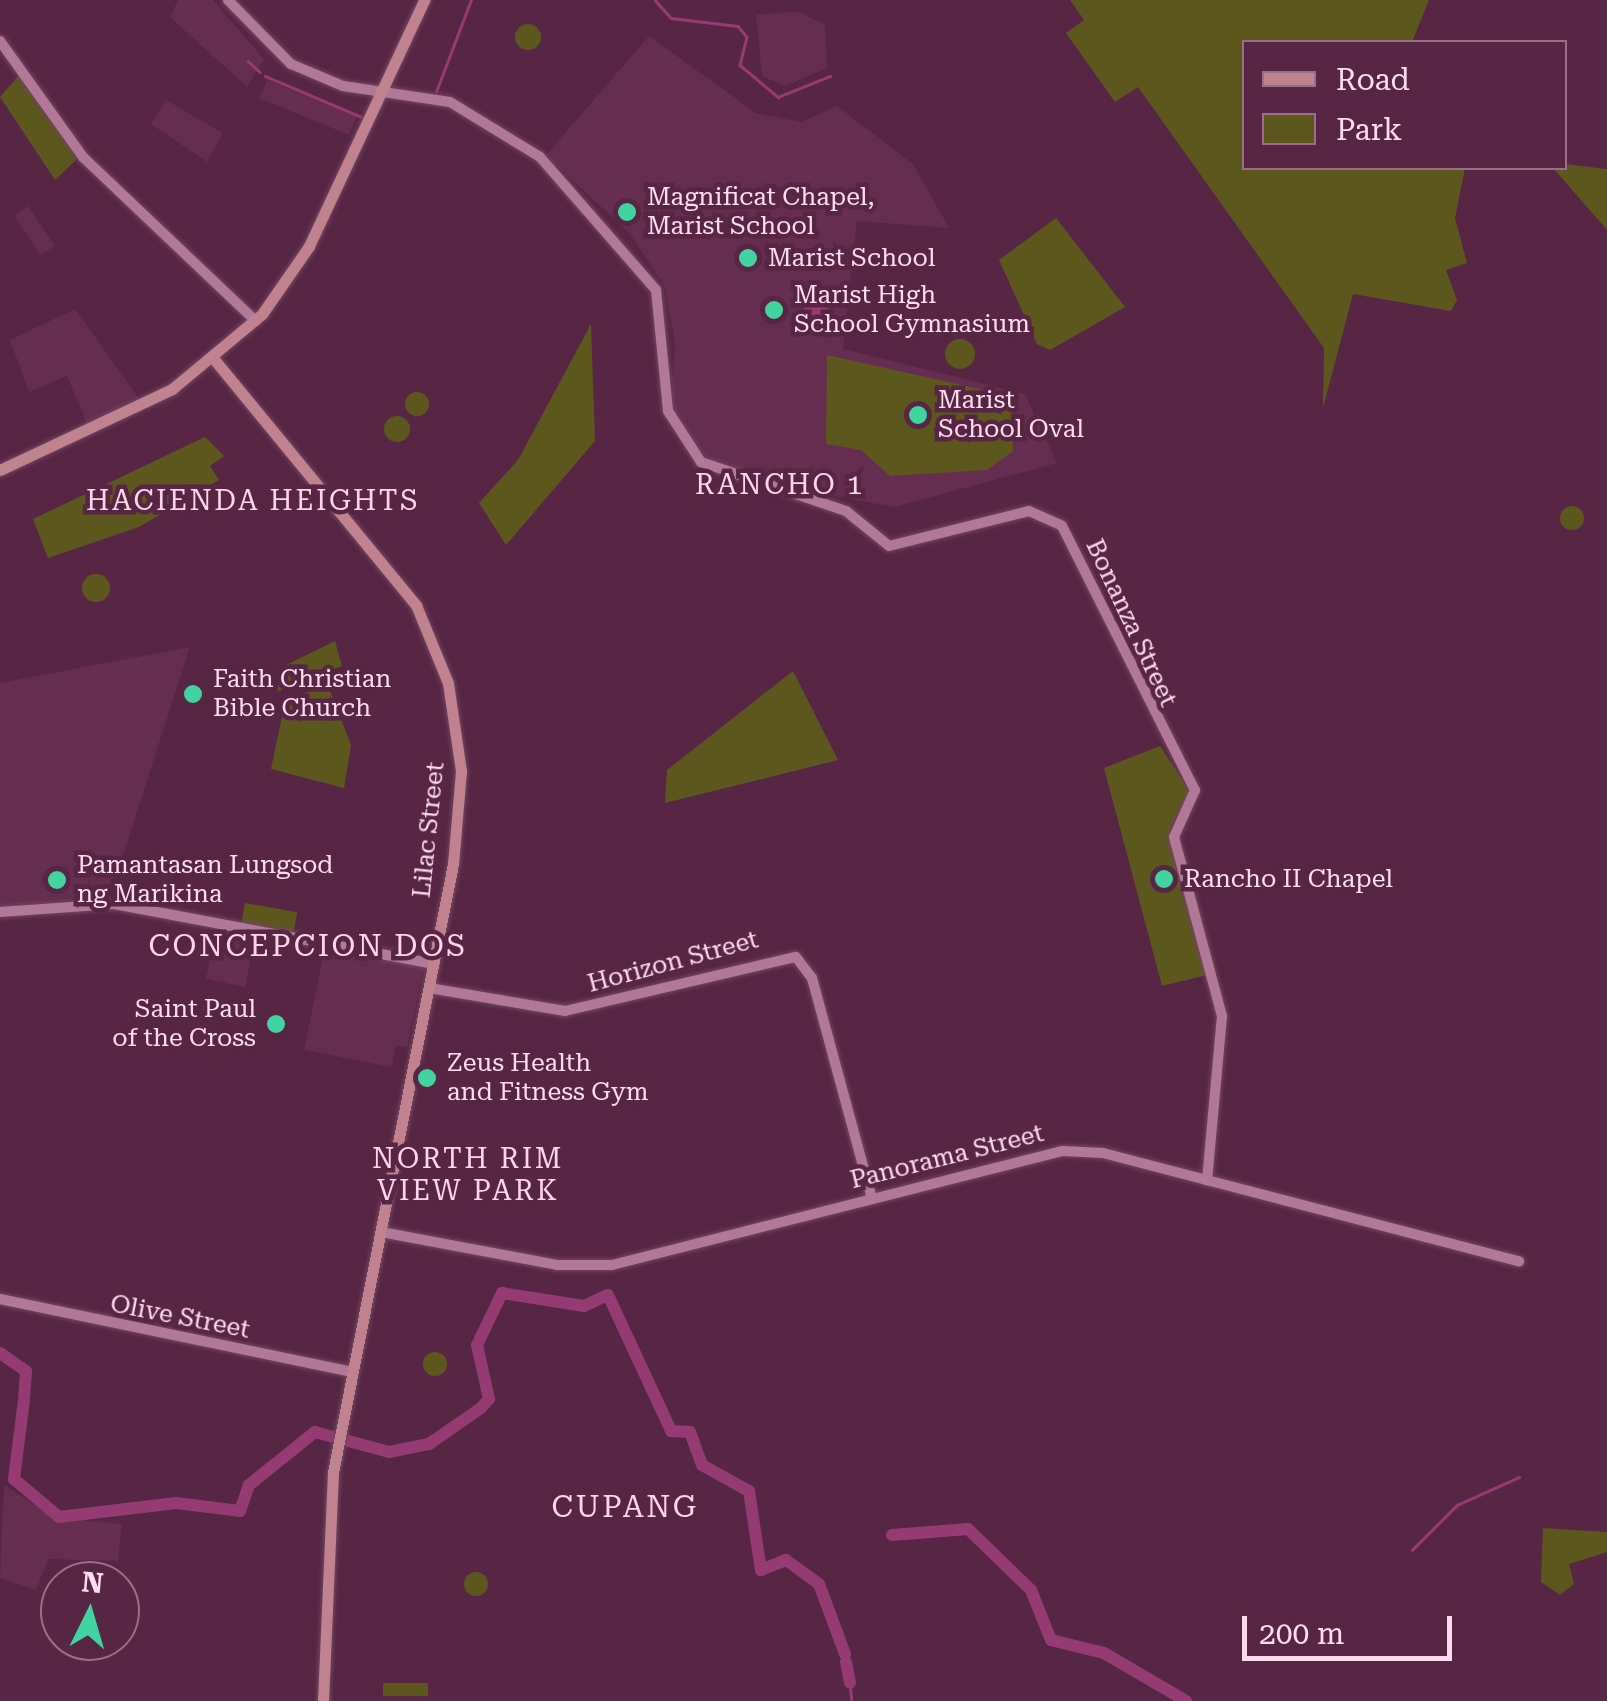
<!DOCTYPE html>
<style>
body{margin:0}
#map{position:relative;width:1607px;height:1701px;overflow:hidden;background:#572644;font-family:"Roboto Serif",serif}
div>[style]{position:absolute}
.built>*{inset:0;background:#652d4f;transform-origin:0 0}
.green>*{inset:0;background:#5c581d;transform-origin:0 0}
.round{border-radius:50%}
.water>*{inset:0;background:#963a73}
.stream>*{height:2.5px;margin:-1.25px;padding:0 1.25px;transform-origin:1.25px;border-radius:1.25px;background:#963a73}
.river>*{height:12px;margin:-6px;padding:0 6px;transform-origin:6px;border-radius:6px;background:#963a73}
.roads{filter:drop-shadow(0 0 2px #714661) drop-shadow(0 0 2px #714661)}
.tertiary>*{height:10px;margin:-5px;padding:0 5px;transform-origin:5px;border-radius:5px;background:#b27898}
.secondary>*{height:11px;margin:-5.5px;padding:0 5.5px;transform-origin:5.5px;border-radius:5.5px;background:#c0828f}
.dots>*{width:28px;height:28px;translate:-50% -50%;box-sizing:border-box;border:5px solid #572644;border-radius:50%}
span{translate:-50% -50%;white-space:nowrap;text-align:center;line-height:1.15;-webkit-text-stroke:9px #572644;paint-order:stroke}
.poi-label{font-size:25px;color:#fddced}
.left{translate:0 -50%;text-align:left}
.right{translate:-100% -50%;text-align:right}
.street-label{font-size:25px;color:#fddced}
.neighbourhood-label{font-size:28px;color:#fcd5e9;letter-spacing:2.5px}
.quarter-label{font-size:30px;color:#fcd5e9;letter-spacing:2.5px}
.legend{position:absolute;left:1242px;top:40px;width:325px;height:130px;box-sizing:border-box;background:#572644;border:2px solid #996f88;margin:0;padding:12px 18px;list-style:none;font-size:30px;color:#fddced}
.legend li{display:flex;align-items:center;gap:20px;height:50px}
.legend b{width:50px;border:2px solid #996f88}
.north{position:absolute;left:40px;top:1561px;width:100px;height:100px;box-sizing:border-box;background:#572644;border:2px solid #996f88;border-radius:50%;rotate:5deg;font-size:28px;font-weight:700;line-height:40px;text-align:center;color:#fddced}
.north::after{content:'';display:block;margin:auto;width:35px;height:45px;background:#41d4a1;clip-path:polygon(50% 0,100% 100%,50% 72%,0 100%)}
.scale{position:absolute;left:1242px;top:1616px;width:210px;height:45px;box-sizing:border-box;border:5px solid #fddced;border-top:0;padding-left:12px;font-size:30px;line-height:35px;white-space:nowrap;color:#fddced;-webkit-text-stroke:8px #572644;paint-order:stroke}
</style>
<div id="map">
<div class="built">
<div style="clip-path:polygon(178px 0,213px 0,264px 59px,247px 87px,170px 17px)"></div>
<div style="clip-path:polygon(797px 11px,825px 25px,827px 68px,785px 86px,762px 76px,756px 15px)"></div>
<div style="clip-path:polygon(649px 36px,756px 113px,801px 122px,837px 106px,913px 164px,949px 228px,857px 221px,843px 349px,1025px 394px,1057px 463px,895px 507px,807px 491px,800px 476px,782px 484px,715px 463px,688px 441px,671px 404px,675px 343px,665px 287px,631px 235px,546px 155px)"></div>
<div style="left:267px;top:80px;width:97px;height:20px;rotate:22deg"></div>
<div style="clip-path:polygon(166px 100px,223px 133px,207px 162px,151px 124px)"></div>
<div style="left:28px;top:206px;width:48px;height:17px;rotate:56deg"></div>
<div style="clip-path:polygon(75px 309px,140px 400px,88px 426px,67px 376px,29px 392px,10px 340px)"></div>
<div style="clip-path:polygon(190px 647px,110px 896px,0 908px,0 683px)"></div>
<div style="left:217px;top:926px;width:40px;height:54px;rotate:12deg"></div>
<div style="clip-path:polygon(325px 947px,424px 967px,407px 1047px,395px 1046px,392px 1067px,304px 1050px)"></div>
<div style="clip-path:polygon(4px 1485px,55px 1518px,122px 1524px,118px 1561px,48px 1559px,36px 1590px,0 1578px)"></div>
</div>
<div class="green">
<div style="clip-path:polygon(1070px 0,1429px 0,1412px 42px,1244px 42px,1244px 168px,1465px 168px,1455px 218px,1467px 263px,1446px 270px,1457px 300px,1451px 311px,1353px 294px,1323px 408px,1324px 348px,1138px 87px,1115px 102px,1066px 33px,1084px 20px)"></div>
<div class="round" style="left:515px;top:24px;width:26px;height:26px"></div>
<div style="clip-path:polygon(22px 72px,77px 159px,55px 180px,0 97px)"></div>
<div style="clip-path:polygon(1565px 164px,1607px 169px,1607px 230px,1553px 168px)"></div>
<div style="clip-path:polygon(1056px 218px,1125px 307px,1050px 350px,1037px 344px,999px 260px)"></div>
<div style="clip-path:polygon(591px 324px,595px 441px,506px 545px,479px 503px,518px 460px)"></div>
<div class="round" style="left:945px;top:339px;width:30px;height:30px"></div>
<div style="clip-path:polygon(827px 355px,1002px 394px,1012px 404px,1013px 451px,987px 470px,890px 476px,861px 450px,826px 444px)"></div>
<div class="round" style="left:405px;top:392px;width:24px;height:24px"></div>
<div class="round" style="left:384px;top:416px;width:26px;height:26px"></div>
<div style="clip-path:polygon(205px 437px,224px 456px,210px 466px,219px 480px,139px 527px,48px 558px,33px 519px)"></div>
<div class="round" style="left:1560px;top:506px;width:24px;height:24px"></div>
<div class="round" style="left:82px;top:574px;width:28px;height:28px"></div>
<div style="clip-path:polygon(335px 641px,342px 666px,277px 692px,282px 667px)"></div>
<div style="clip-path:polygon(793px 671px,838px 760px,665px 803px,667px 770px)"></div>
<div style="clip-path:polygon(327px 683px,351px 745px,344px 788px,271px 769px,285px 702px)"></div>
<div style="clip-path:polygon(1160px 746px,1190px 791px,1170px 829px,1207px 975px,1162px 986px,1104px 768px)"></div>
<div style="left:245px;top:903px;width:53px;height:21px;rotate:10deg"></div>
<div class="round" style="left:423px;top:1352px;width:24px;height:24px"></div>
<div style="clip-path:polygon(1543px 1528px,1607px 1532px,1607px 1552px,1569px 1564px,1574px 1584px,1560px 1595px,1541px 1582px)"></div>
<div class="round" style="left:464px;top:1572px;width:24px;height:24px"></div>
<div style="left:383px;top:1683px;width:45px;height:13px"></div>
</div>
<div class="water">
<div class="round" style="left:804px;top:295px;width:24px;height:24px"></div>
</div>
<div class="stream">
<div style="left:655px;top:0;width:24px;rotate:48deg"></div>
<div style="left:671px;top:18px;width:67px;rotate:6.8deg"></div>
<div style="left:738px;top:26px;width:14px;rotate:51deg"></div>
<div style="left:747px;top:37px;width:29px;rotate:104deg"></div>
<div style="left:740px;top:65px;width:50px;rotate:40.1deg"></div>
<div style="left:778px;top:97px;width:56px;rotate:-22deg"></div>
<div style="left:248px;top:61px;width:16px;rotate:43deg"></div>
<div style="left:265px;top:76px;width:105px;rotate:22.9deg"></div>
<div style="left:436px;top:92px;width:98px;rotate:-69.2deg"></div>
<div style="left:1412px;top:1550px;width:64px;rotate:-45deg"></div>
<div style="left:1457px;top:1505px;width:68px;rotate:-24.3deg"></div>
<div style="left:850px;top:1683px;width:18px;rotate:84deg"></div>
</div>
<div class="river">
<div style="left:0;top:1353px;width:32px;rotate:35deg"></div>
<div style="left:26px;top:1371px;width:26px;rotate:94deg"></div>
<div style="left:24px;top:1400px;width:80px;rotate:97.2deg"></div>
<div style="left:14px;top:1479px;width:59px;rotate:40.2deg"></div>
<div style="left:59px;top:1517px;width:118px;rotate:-6.8deg"></div>
<div style="left:176px;top:1503px;width:64px;rotate:7.1deg"></div>
<div style="left:240px;top:1511px;width:28px;rotate:-71deg"></div>
<div style="left:249px;top:1485px;width:85px;rotate:-38.8deg"></div>
<div style="left:315px;top:1432px;width:77px;rotate:15.1deg"></div>
<div style="left:389px;top:1452px;width:41px;rotate:-11.3deg"></div>
<div style="left:429px;top:1444px;width:63px;rotate:-34.7deg"></div>
<div style="left:481px;top:1408px;width:12px;rotate:-48deg"></div>
<div style="left:489px;top:1399px;width:55px;rotate:-102.5deg"></div>
<div style="left:477px;top:1345px;width:58px;rotate:-64.3deg"></div>
<div style="left:502px;top:1293px;width:83px;rotate:9deg"></div>
<div style="left:584px;top:1306px;width:26px;rotate:-25deg"></div>
<div style="left:608px;top:1295px;width:150px;rotate:65.1deg"></div>
<div style="left:671px;top:1431px;width:19px;rotate:3deg"></div>
<div style="left:690px;top:1432px;width:35px;rotate:70deg"></div>
<div style="left:702px;top:1465px;width:54px;rotate:29deg"></div>
<div style="left:749px;top:1491px;width:80px;rotate:81.4deg"></div>
<div style="left:761px;top:1570px;width:27px;rotate:-22deg"></div>
<div style="left:786px;top:1560px;width:41px;rotate:36deg"></div>
<div style="left:819px;top:1584px;width:75px;rotate:69.6deg"></div>
<div style="left:892px;top:1535px;width:76px;rotate:-4.5deg"></div>
<div style="left:968px;top:1529px;width:88px;rotate:44.1deg"></div>
<div style="left:1031px;top:1590px;width:54px;rotate:68.2deg"></div>
<div style="left:1051px;top:1640px;width:55px;rotate:13.8deg"></div>
<div style="left:1104px;top:1653px;width:95px;rotate:30.3deg"></div>
<div style="left:846px;top:1662px;width:21px;rotate:79deg"></div>
</div>
<div class="roads">
<div class="tertiary">
<div style="left:228px;top:0;width:90px;rotate:45.5deg"></div>
<div style="left:291px;top:64px;width:56px;rotate:22.9deg"></div>
<div style="left:343px;top:86px;width:108px;rotate:8.5deg"></div>
<div style="left:450px;top:102px;width:105px;rotate:31.4deg"></div>
<div style="left:540px;top:157px;width:176px;rotate:48.9deg"></div>
<div style="left:656px;top:290px;width:122px;rotate:84.3deg"></div>
<div style="left:668px;top:411px;width:61px;rotate:57.1deg"></div>
<div style="left:701px;top:462px;width:153px;rotate:18.7deg"></div>
<div style="left:846px;top:511px;width:55px;rotate:39.1deg"></div>
<div style="left:889px;top:546px;width:144px;rotate:-14deg"></div>
<div style="left:1029px;top:511px;width:36px;rotate:24deg"></div>
<div style="left:1062px;top:526px;width:296px;rotate:63.3deg"></div>
<div style="left:1195px;top:790px;width:51px;rotate:114.1deg"></div>
<div style="left:1174px;top:837px;width:185px;rotate:75deg"></div>
<div style="left:1222px;top:1016px;width:165px;rotate:95.2deg"></div>
<div style="left:0;top:41px;width:143px;rotate:54.4deg"></div>
<div style="left:83px;top:157px;width:238px;rotate:43.5deg"></div>
<div style="left:0;top:912px;width:114px;rotate:-4deg"></div>
<div style="left:114px;top:904px;width:326px;rotate:10.6deg"></div>
<div style="left:429px;top:988px;width:138px;rotate:9.6deg"></div>
<div style="left:565px;top:1011px;width:237px;rotate:-13.2deg"></div>
<div style="left:796px;top:957px;width:26px;rotate:53deg"></div>
<div style="left:812px;top:978px;width:225px;rotate:74.8deg"></div>
<div style="left:381px;top:1232px;width:179px;rotate:10.6deg"></div>
<div style="left:557px;top:1265px;width:55px"></div>
<div style="left:612px;top:1265px;width:465px;rotate:-14.2deg"></div>
<div style="left:1063px;top:1151px;width:40px;rotate:2.9deg"></div>
<div style="left:1103px;top:1153px;width:430px;rotate:14.6deg"></div>
<div style="left:0;top:1299px;width:360px;rotate:11.7deg"></div>
</div>
<div class="secondary">
<div style="left:213px;top:358px;width:320px;rotate:50.6deg"></div>
<div style="left:416px;top:605px;width:84px;rotate:67.7deg"></div>
<div style="left:448px;top:683px;width:89px;rotate:81.6deg"></div>
<div style="left:461px;top:771px;width:93px;rotate:94.9deg"></div>
<div style="left:453px;top:864px;width:620px;rotate:101.16deg"></div>
<div style="left:333px;top:1472px;width:229px;rotate:92.5deg"></div>
<div style="left:0;top:470px;width:190px;rotate:-25.2deg"></div>
<div style="left:172px;top:389px;width:117px;rotate:-39.8deg"></div>
<div style="left:262px;top:314px;width:83px;rotate:-55.3deg"></div>
<div style="left:309px;top:246px;width:272px;rotate:-64.9deg"></div>
</div>
</div>
<div class="dots">
<div style="left:627px;top:212px;background:#41d4a1"></div>
<div style="left:748px;top:258px;background:#41d4a1"></div>
<div style="left:774px;top:310px;background:#41d4a1"></div>
<div style="left:918px;top:415px;background:#41d4a1"></div>
<div style="left:193px;top:694px;background:#41d4a1"></div>
<div style="left:1164px;top:879px;background:#41d4a1"></div>
<div style="left:57px;top:880px;background:#41d4a1"></div>
<div style="left:276px;top:1024px;background:#41d4a1"></div>
<div style="left:427px;top:1078px;background:#41d4a1"></div>
</div>
<div class="poi-label">
<span class="left" style="left:647px;top:212px">Magnificat Chapel,<br>Marist School</span>
<span class="left" style="left:768px;top:258px">Marist School</span>
<span class="left" style="left:794px;top:310px">Marist High<br>School Gymnasium</span>
<span class="left" style="left:938px;top:415px">Marist<br>School Oval</span>
<span class="left" style="left:213px;top:694px">Faith Christian<br>Bible Church</span>
<span class="left" style="left:77px;top:880px">Pamantasan Lungsod<br>ng Marikina</span>
<span class="left" style="left:1184px;top:879px">Rancho II Chapel</span>
<span class="right" style="left:256px;top:1024px">Saint Paul<br>of the Cross</span>
<span class="left" style="left:447px;top:1078px">Zeus Health<br>and Fitness Gym</span>
</div>
<div class="street-label">
<span style="left:1131px;top:623px;rotate:65deg">Bonanza Street</span>
<span style="left:429px;top:830px;rotate:-84deg">Lilac Street</span>
<span style="left:673px;top:962px;rotate:-15deg">Horizon Street</span>
<span style="left:947px;top:1157px;rotate:-14deg">Panorama Street</span>
<span style="left:180px;top:1317px;rotate:11deg">Olive Street</span>
</div>
<div class="neighbourhood-label">
<span style="left:780px;top:485px">RANCHO 1</span>
<span style="left:253px;top:501px">HACIENDA HEIGHTS</span>
<span style="left:468px;top:1175px">NORTH RIM<br>VIEW PARK</span>
</div>
<div class="quarter-label">
<span style="left:308px;top:946px">CONCEPCION DOS</span>
<span style="left:625px;top:1507px">CUPANG</span>
</div>
<ul class="legend">
<li><b style="height:12px;background:#c0828f"></b>Road</li>
<li><b style="height:28px;background:#5c581d"></b>Park</li>
</ul>
<div class="north">N</div>
<div class="scale">200 m</div>
</div>
